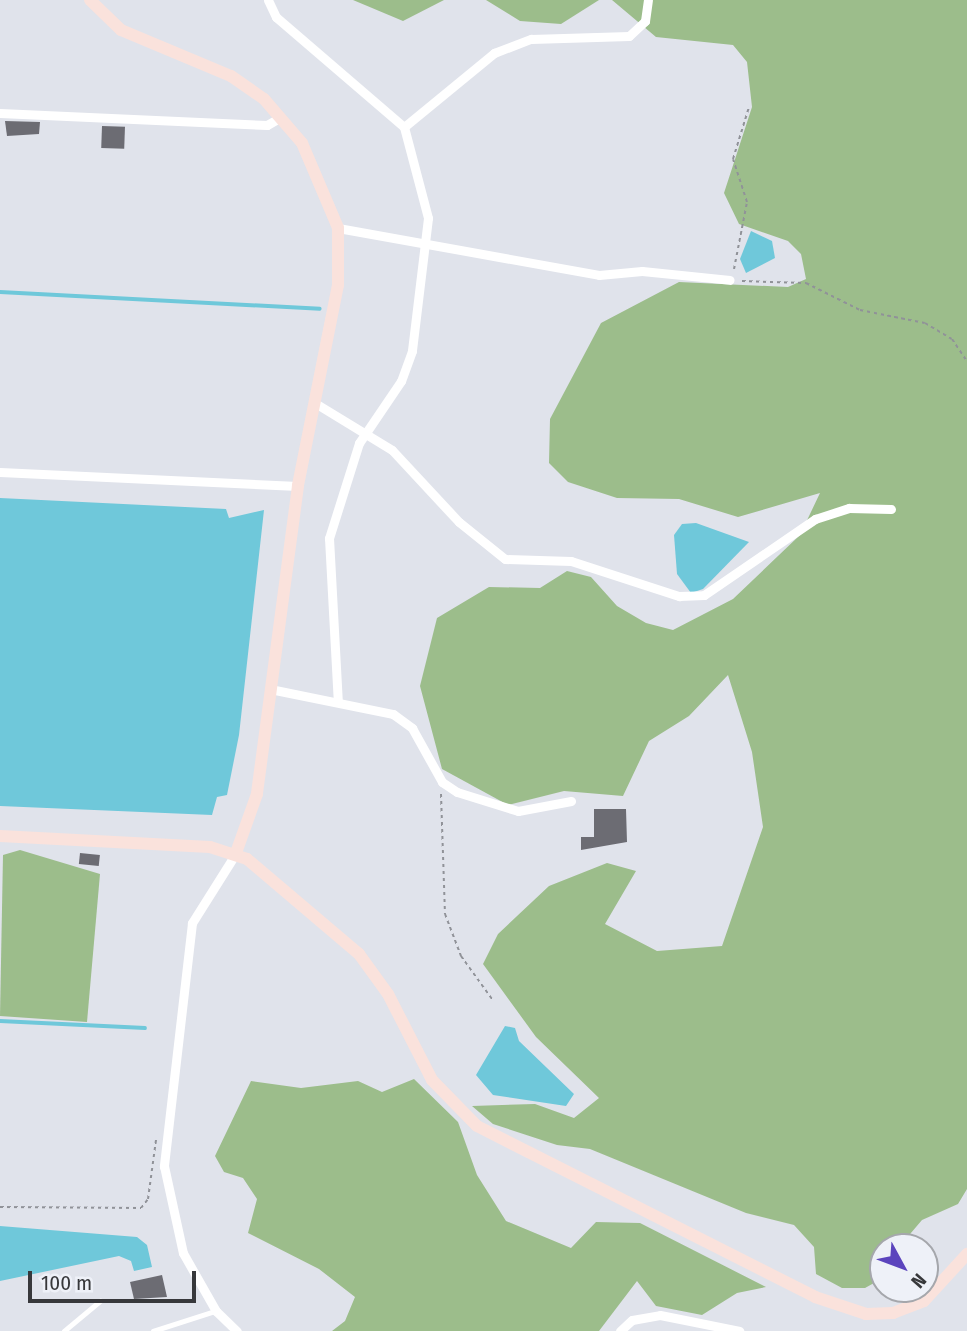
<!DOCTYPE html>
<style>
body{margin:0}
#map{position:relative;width:967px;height:1331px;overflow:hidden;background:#e0e3eb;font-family:"Fira Sans Condensed",sans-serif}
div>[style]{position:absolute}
.green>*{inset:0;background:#9cbd8b}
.water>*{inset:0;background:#6fc8da}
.stream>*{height:3.5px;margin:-1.75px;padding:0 1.75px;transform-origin:1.75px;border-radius:1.75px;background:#6fc8da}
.building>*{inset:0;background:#6c6c73;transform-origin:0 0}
.path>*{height:2px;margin-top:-1px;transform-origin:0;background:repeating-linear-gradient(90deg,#909298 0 3.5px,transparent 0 7px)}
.lane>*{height:4.5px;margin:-2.25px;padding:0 2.25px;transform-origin:2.25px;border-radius:2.25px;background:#fff}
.street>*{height:9px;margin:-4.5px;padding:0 4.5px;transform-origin:4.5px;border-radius:4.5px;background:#fff}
.secondary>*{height:12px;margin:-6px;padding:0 6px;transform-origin:6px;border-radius:6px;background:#fae2dc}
span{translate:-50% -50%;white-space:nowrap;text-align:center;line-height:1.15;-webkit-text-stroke:7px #eef1f8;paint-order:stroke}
.north{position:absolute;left:869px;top:1233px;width:70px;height:70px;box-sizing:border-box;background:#eef1f8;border:2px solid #a5a7ac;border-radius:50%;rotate:131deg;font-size:19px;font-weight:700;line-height:28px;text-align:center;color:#37383b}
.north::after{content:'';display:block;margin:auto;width:24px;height:32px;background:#5b44bd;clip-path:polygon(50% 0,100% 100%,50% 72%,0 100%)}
.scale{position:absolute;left:28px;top:1271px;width:168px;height:32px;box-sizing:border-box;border:4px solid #37383b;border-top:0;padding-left:9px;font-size:21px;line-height:24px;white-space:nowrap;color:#37383b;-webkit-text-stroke:5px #eef1f8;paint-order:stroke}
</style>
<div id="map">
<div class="green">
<div style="clip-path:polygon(353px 0,444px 0,403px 21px)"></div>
<div style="clip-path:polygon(486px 0,599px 0,561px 24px,520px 21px)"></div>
<div style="clip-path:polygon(612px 0,967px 0,967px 1189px,958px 1204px,922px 1220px,899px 1247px,883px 1247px,883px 1278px,865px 1288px,842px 1288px,816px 1274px,814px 1247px,794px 1225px,746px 1213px,590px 1149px,557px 1145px,493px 1124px,472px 1106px,535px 1104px,574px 1118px,599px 1098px,536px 1037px,483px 964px,498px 934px,549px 886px,607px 863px,636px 871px,605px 924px,657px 951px,722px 946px,763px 827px,752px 752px,728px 675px,689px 716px,649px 741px,623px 796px,564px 791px,508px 805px,442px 769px,420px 686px,437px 618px,489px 587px,540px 588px,567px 571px,591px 577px,617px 606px,646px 623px,673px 630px,733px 599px,800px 535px,820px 493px,738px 517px,679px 499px,617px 498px,568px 482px,549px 463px,550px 419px,601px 323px,679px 282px,788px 287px,806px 279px,801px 254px,788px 241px,739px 224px,724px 193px,752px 107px,747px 62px,733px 45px,656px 37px)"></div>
<div style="clip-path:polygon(20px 850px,100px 874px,87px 1022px,0 1016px,3px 855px)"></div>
<div style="clip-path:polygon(414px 1079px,458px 1122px,477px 1175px,506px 1221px,571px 1248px,596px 1222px,640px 1223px,766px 1287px,737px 1293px,702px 1315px,656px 1306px,637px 1281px,599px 1331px,332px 1331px,345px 1321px,355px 1297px,319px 1269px,248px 1233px,257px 1199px,243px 1178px,224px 1172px,215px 1156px,251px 1081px,301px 1088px,358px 1081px,382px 1092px)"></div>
</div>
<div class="water">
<div style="clip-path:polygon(751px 231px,772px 241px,775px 258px,746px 273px,740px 259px)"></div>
<div style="clip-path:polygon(0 498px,226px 509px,229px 518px,264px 510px,239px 735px,227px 795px,217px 797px,212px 815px,0 806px)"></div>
<div style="clip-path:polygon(696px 523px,749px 542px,703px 589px,691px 593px,677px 574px,674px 535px,682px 524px)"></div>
<div style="clip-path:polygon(505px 1026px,515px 1028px,519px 1041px,574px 1094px,566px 1106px,493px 1095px,476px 1075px)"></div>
<div style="clip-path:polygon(0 1226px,137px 1237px,147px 1245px,152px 1267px,134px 1271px,131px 1261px,119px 1256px,0 1281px)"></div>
</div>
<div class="stream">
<div style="left:0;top:292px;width:320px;rotate:3deg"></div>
<div style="left:0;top:1021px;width:145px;rotate:2.8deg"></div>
</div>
<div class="building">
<div style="clip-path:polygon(5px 121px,40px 122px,39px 134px,7px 136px)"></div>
<div style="left:102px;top:126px;width:23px;height:22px;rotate:2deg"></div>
<div style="clip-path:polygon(594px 809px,626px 809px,627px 842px,581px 850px,581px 837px,594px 837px)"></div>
<div style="left:80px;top:853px;width:20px;height:11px;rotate:6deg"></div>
<div style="clip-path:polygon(162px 1275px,167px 1297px,134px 1299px,130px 1282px)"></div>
</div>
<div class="path">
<div style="left:734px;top:269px;width:68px;rotate:-79deg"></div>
<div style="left:747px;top:202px;width:45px;rotate:-108deg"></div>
<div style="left:733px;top:159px;width:54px;rotate:-72.9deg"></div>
<div style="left:742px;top:281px;width:64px;rotate:1.8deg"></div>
<div style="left:806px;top:283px;width:60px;rotate:26.6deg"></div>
<div style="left:860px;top:310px;width:66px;rotate:11.3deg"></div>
<div style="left:925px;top:323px;width:31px;rotate:31deg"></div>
<div style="left:952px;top:339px;width:27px;rotate:56deg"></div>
<div style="left:441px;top:794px;width:120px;rotate:88.1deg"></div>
<div style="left:445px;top:914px;width:45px;rotate:69.1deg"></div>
<div style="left:461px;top:956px;width:53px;rotate:54.2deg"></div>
<div style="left:0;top:1207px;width:141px;rotate:0.4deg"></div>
<div style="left:141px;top:1208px;width:11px;rotate:-52deg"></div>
<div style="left:148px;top:1199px;width:60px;rotate:-82.3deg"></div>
</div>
<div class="lane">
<div style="left:64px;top:1331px;width:47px;rotate:-39.8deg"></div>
<div style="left:153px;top:1331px;width:65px;rotate:-17.9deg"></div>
</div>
<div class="street">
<div style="left:268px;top:0;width:19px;rotate:65deg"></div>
<div style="left:276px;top:17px;width:169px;rotate:40.7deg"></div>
<div style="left:404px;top:127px;width:94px;rotate:75.2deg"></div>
<div style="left:428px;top:218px;width:134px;rotate:96.9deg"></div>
<div style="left:412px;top:351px;width:32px;rotate:110deg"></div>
<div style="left:401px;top:381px;width:75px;rotate:124.1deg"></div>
<div style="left:359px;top:443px;width:100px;rotate:107.5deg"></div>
<div style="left:329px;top:538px;width:164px;rotate:86.9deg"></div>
<div style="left:0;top:113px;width:267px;rotate:2.6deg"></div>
<div style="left:267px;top:125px;width:16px;rotate:-30deg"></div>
<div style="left:404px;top:127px;width:117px;rotate:-39.4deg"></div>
<div style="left:494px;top:53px;width:40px;rotate:-21deg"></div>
<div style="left:531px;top:39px;width:98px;rotate:-1.8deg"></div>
<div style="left:629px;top:36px;width:22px;rotate:-43deg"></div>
<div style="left:645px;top:21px;width:21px;rotate:-82deg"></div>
<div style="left:338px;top:228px;width:265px;rotate:10.2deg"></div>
<div style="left:599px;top:275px;width:43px;rotate:-5.3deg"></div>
<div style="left:642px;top:271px;width:88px;rotate:5.8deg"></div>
<div style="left:315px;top:403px;width:90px;rotate:31.4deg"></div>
<div style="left:392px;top:450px;width:98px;rotate:47.1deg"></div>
<div style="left:459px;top:522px;width:59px;rotate:38.8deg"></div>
<div style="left:505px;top:559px;width:66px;rotate:1.7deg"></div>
<div style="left:571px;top:561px;width:114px;rotate:18deg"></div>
<div style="left:679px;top:596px;width:25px;rotate:-2deg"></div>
<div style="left:704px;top:595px;width:135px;rotate:-34.4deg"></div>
<div style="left:815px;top:519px;width:36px;rotate:-18deg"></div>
<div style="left:849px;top:508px;width:42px;rotate:1.4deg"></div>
<div style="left:0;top:472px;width:298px;rotate:2.7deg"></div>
<div style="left:270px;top:689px;width:126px;rotate:11.5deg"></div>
<div style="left:393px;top:714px;width:24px;rotate:36deg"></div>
<div style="left:412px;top:728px;width:62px;rotate:60.9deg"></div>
<div style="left:442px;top:782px;width:18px;rotate:34deg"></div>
<div style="left:457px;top:792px;width:64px;rotate:17.3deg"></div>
<div style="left:518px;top:811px;width:54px;rotate:-10.7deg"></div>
<div style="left:236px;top:853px;width:83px;rotate:122.2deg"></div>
<div style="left:192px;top:923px;width:245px;rotate:96.6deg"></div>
<div style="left:164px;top:1166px;width:89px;rotate:77.7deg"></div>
<div style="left:183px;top:1253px;width:67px;rotate:60.4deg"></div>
<div style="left:216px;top:1311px;width:29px;rotate:44deg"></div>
<div style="left:620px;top:1331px;width:16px;rotate:-43deg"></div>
<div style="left:632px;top:1320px;width:28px;rotate:-10deg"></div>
<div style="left:660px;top:1315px;width:81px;rotate:11.4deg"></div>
</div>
<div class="secondary">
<div style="left:90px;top:0;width:43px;rotate:44.1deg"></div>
<div style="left:121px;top:30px;width:119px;rotate:22.7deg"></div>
<div style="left:231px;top:76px;width:40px;rotate:34.9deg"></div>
<div style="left:264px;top:99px;width:58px;rotate:49.2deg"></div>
<div style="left:302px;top:143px;width:92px;rotate:67deg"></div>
<div style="left:338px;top:228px;width:57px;rotate:90deg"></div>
<div style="left:338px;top:285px;width:205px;rotate:101.3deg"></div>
<div style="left:298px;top:486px;width:311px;rotate:97.6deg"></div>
<div style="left:257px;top:794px;width:63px;rotate:109.6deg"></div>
<div style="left:0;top:836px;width:210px;rotate:3deg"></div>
<div style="left:210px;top:847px;width:39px;rotate:18deg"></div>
<div style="left:247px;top:859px;width:147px;rotate:40.3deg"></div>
<div style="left:359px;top:954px;width:49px;rotate:54.1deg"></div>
<div style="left:388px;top:994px;width:97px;rotate:62.9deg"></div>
<div style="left:432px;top:1080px;width:64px;rotate:45.6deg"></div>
<div style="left:477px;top:1126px;width:379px;rotate:26.8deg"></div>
<div style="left:815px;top:1297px;width:54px;rotate:18.4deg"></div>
<div style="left:866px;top:1314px;width:27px;rotate:-2deg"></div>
<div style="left:893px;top:1313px;width:33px;rotate:-21deg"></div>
<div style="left:924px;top:1301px;width:64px;rotate:-47.5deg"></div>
</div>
<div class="north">N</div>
<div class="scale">100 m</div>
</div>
